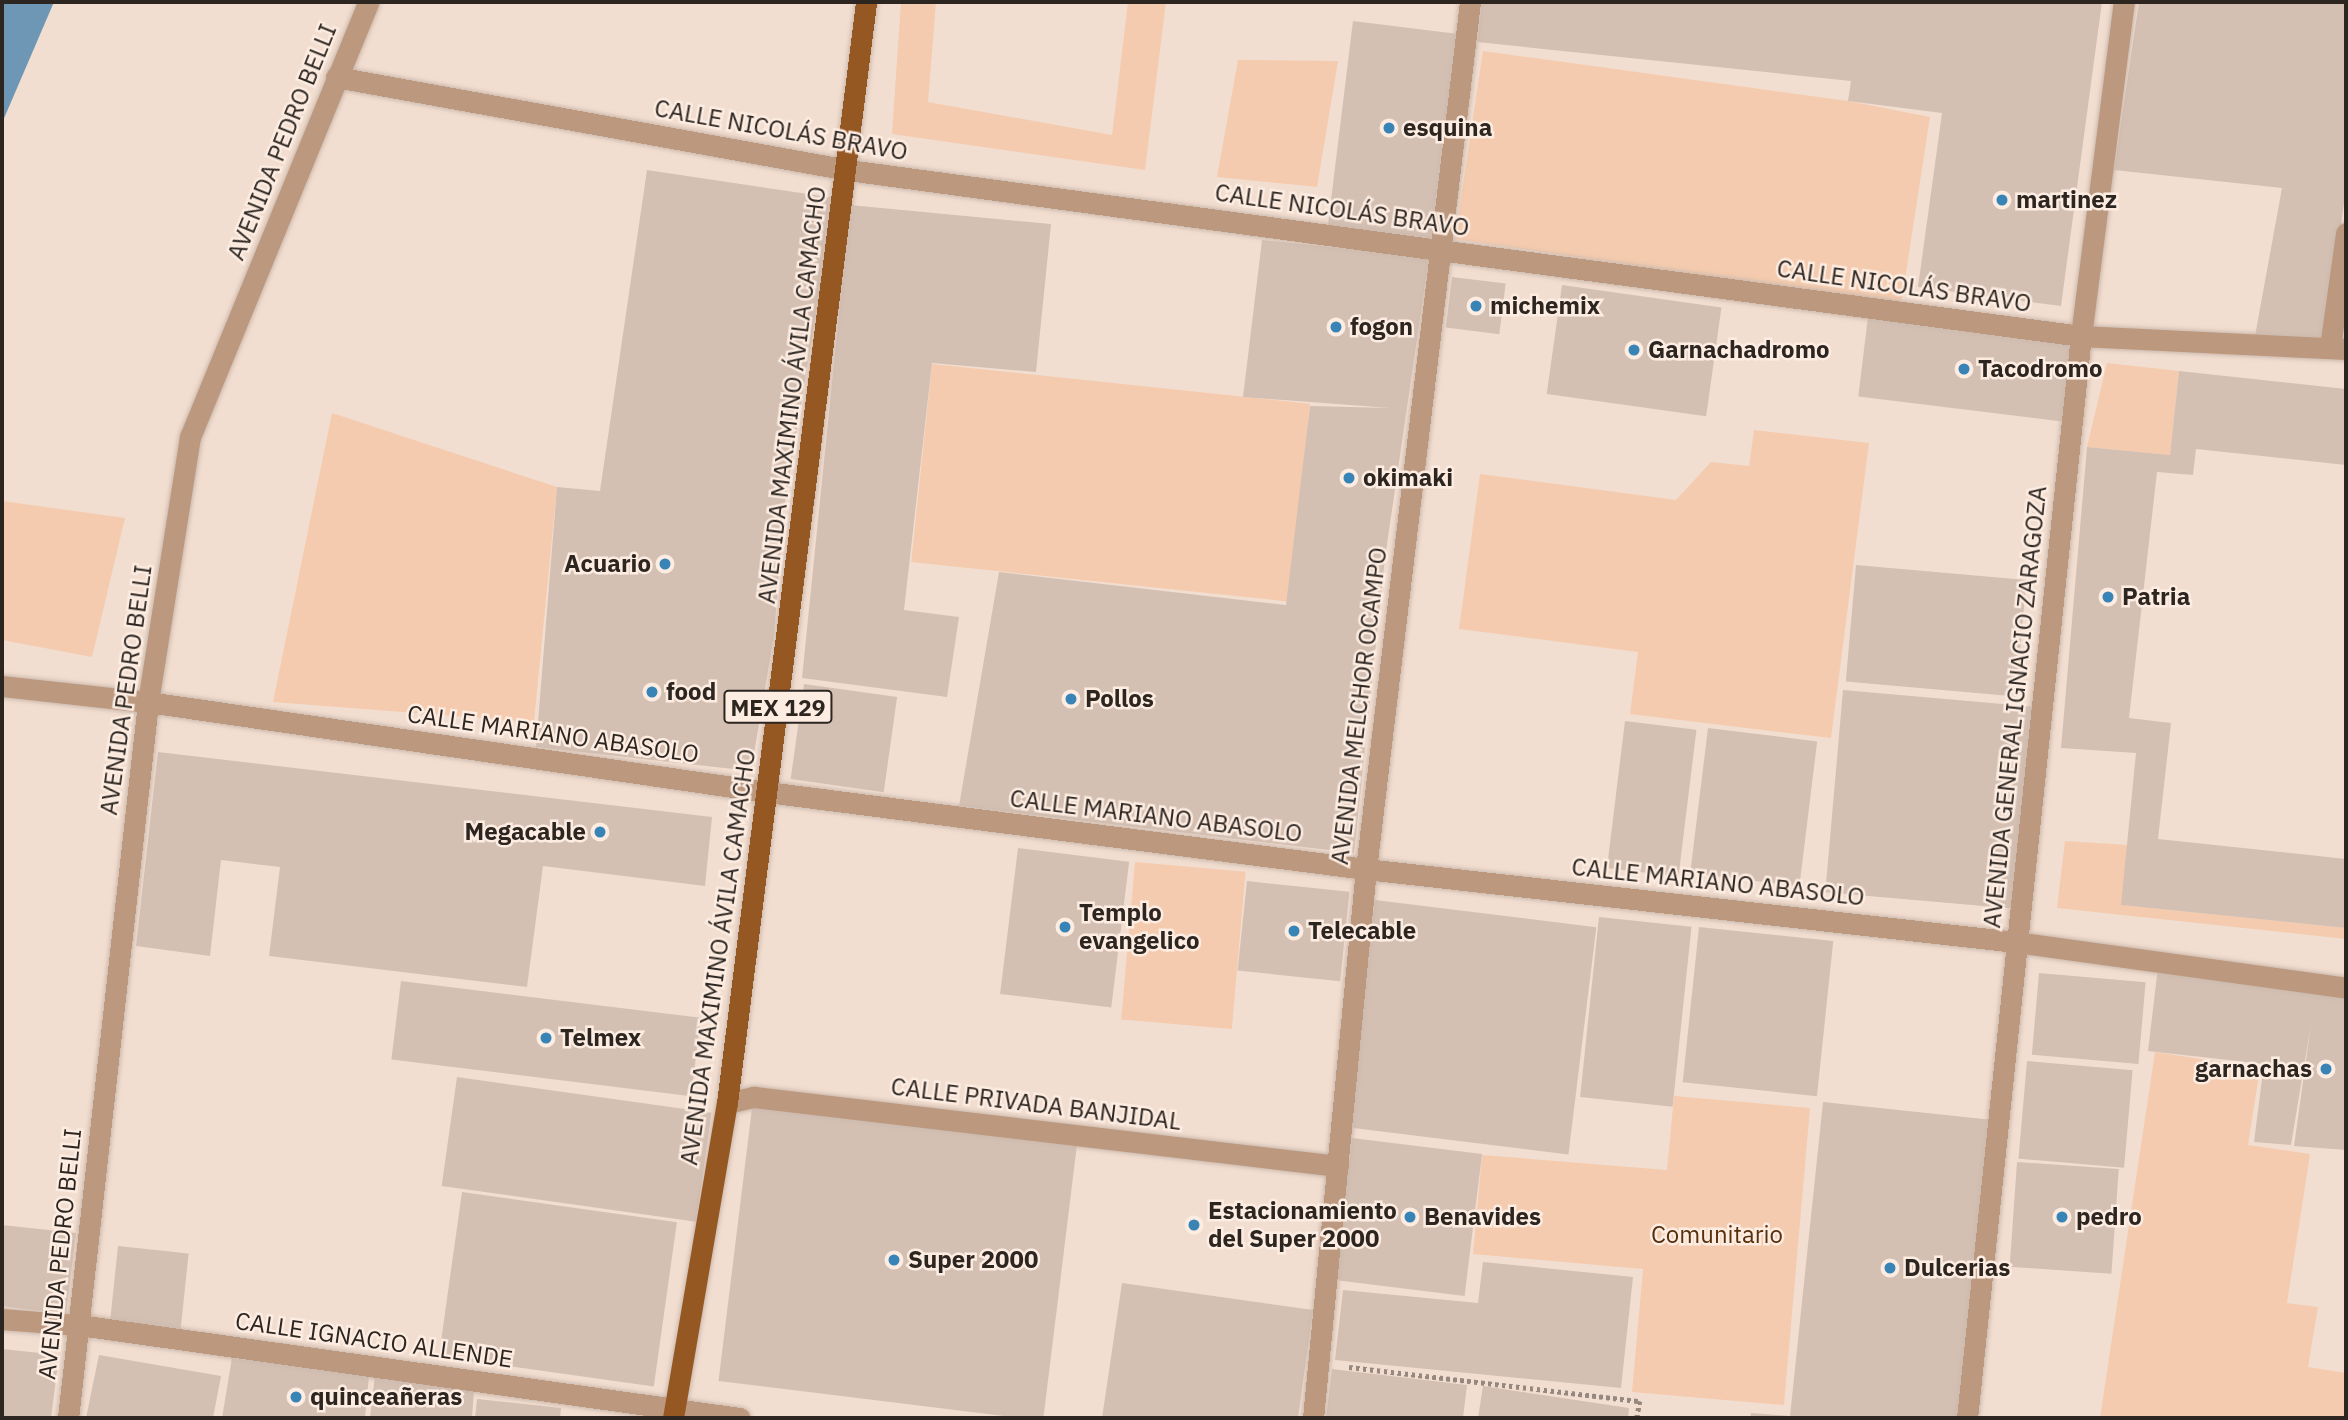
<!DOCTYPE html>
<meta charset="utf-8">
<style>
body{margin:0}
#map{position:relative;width:2348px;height:1420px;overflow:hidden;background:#f2ded0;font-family:"IBM Plex Sans",sans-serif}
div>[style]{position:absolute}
.green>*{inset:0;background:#f4cbae;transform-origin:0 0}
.water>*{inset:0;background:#6e97b5}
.building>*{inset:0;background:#d4c0b3;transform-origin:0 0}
.path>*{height:4.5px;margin-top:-2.25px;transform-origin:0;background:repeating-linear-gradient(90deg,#96887e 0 3.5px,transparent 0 7px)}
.roads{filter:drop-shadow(0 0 2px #cbb9ad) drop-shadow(0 0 2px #cbb9ad)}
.minor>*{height:21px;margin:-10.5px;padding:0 10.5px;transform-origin:10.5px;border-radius:10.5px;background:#bc987e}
.major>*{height:21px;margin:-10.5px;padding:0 10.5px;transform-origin:10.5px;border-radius:10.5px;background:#965823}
.dots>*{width:19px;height:19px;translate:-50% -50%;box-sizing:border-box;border:4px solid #fcece1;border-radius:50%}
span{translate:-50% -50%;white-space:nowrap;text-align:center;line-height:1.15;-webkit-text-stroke:5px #fcece1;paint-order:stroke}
.shield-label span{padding:2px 5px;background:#fcece1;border:2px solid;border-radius:5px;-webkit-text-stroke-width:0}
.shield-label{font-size:23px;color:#2d2520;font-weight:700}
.poi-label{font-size:24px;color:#2d2520;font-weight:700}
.left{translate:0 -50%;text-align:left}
.right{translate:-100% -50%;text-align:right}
.street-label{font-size:24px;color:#2d2520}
.park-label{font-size:24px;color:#582f0c}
.frame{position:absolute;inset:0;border:4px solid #2d2520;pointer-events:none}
</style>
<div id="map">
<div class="green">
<div style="clip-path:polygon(901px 2px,936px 2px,928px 102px,1112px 135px,1128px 2px,1166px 2px,1145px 170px,892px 134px)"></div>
<div style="clip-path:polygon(1483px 51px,1848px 101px,1930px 117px,1901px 305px,1455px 239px)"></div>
<div style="clip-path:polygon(1238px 60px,1338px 61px,1317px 187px,1217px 177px)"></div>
<div style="clip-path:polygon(2107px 363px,2179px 371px,2170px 455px,2087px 447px)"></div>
<div style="left:932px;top:364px;width:380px;height:199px;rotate:6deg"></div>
<div style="clip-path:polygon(332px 413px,557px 487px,534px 722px,273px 702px)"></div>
<div style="clip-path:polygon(1754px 430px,1869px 443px,1831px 738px,1630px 714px,1638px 652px,1459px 629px,1480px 474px,1676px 500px,1711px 462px,1749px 466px)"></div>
<div style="clip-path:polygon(2px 501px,125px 518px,92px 657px,2px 640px)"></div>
<div style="clip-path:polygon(2065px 841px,2128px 845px,2122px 905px,2346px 928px,2346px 939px,2057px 908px)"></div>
<div style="left:1135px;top:862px;width:111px;height:158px;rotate:5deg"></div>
<div style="clip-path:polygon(2155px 1052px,2260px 1068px,2248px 1145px,2310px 1154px,2287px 1303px,2318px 1307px,2308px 1367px,2346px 1373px,2346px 1418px,2100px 1418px)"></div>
<div style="clip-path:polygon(1674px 1096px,1810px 1108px,1784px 1405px,1632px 1392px,1643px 1269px,1473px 1254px,1482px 1155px,1667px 1170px)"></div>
</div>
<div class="water">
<div style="clip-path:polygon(2px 2px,54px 2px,2px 123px)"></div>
</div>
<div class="building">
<div style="clip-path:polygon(1482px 2px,2102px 2px,2061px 306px,1918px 287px,1942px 113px,1848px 101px,1851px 81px,1477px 42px)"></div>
<div style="clip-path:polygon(2139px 2px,2346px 2px,2346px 189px,2325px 339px,2255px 336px,2282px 188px,2114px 170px)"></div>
<div style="left:1353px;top:21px;width:104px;height:206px;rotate:7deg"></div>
<div style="clip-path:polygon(647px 170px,835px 198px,784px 508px,774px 636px,751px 771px,536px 747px,557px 487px,600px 491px)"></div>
<div style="clip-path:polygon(850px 205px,1051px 224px,1036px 372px,932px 363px,904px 610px,959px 617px,947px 697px,802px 678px)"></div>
<div style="clip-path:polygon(1262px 240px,1429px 257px,1385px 558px,1354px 853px,959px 806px,999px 572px,1286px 605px,1310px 406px,1390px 408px,1243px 397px)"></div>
<div style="left:1452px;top:277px;width:54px;height:51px;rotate:7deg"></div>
<div style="left:1562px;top:285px;width:161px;height:110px;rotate:8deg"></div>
<div style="left:1868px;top:317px;width:205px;height:80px;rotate:7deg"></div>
<div style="clip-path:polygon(2179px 371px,2346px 389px,2346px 465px,2196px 449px,2193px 475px,2157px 472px,2129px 718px,2171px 723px,2158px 839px,2346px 859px,2346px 928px,2121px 905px,2136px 753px,2061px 748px,2087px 447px,2170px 455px)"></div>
<div style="left:1856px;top:565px;width:171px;height:117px;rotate:5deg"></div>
<div style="left:804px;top:684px;width:94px;height:96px;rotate:8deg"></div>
<div style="left:1843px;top:690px;width:196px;height:203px;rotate:5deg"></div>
<div style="left:1625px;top:721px;width:72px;height:148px;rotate:7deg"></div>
<div style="left:1708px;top:728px;width:110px;height:146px;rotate:7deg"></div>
<div style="clip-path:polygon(158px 752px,712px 817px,705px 886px,543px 866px,527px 987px,269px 956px,280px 867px,221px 860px,210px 956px,136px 946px)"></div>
<div style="left:1018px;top:848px;width:112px;height:147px;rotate:7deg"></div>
<div style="left:1247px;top:881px;width:103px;height:90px;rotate:6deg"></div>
<div style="left:1375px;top:900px;width:223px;height:229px;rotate:7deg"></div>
<div style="left:1599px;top:917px;width:93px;height:181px;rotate:6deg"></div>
<div style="left:1699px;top:927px;width:135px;height:156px;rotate:6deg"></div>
<div style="clip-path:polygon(2158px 967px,2346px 992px,2346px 1150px,2294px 1146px,2311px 1024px,2291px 1145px,2254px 1142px,2264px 1064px,2148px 1051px)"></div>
<div style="left:2039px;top:973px;width:107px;height:82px;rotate:5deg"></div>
<div style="left:401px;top:981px;width:302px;height:79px;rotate:7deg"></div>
<div style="left:2027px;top:1061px;width:106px;height:98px;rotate:5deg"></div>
<div style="left:457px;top:1077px;width:257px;height:110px;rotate:8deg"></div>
<div style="left:753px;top:1100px;width:327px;height:283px;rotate:7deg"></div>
<div style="clip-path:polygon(1823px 1102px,1993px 1120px,1957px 1418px,1750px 1418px,1751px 1413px,1790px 1416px)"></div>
<div style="left:1352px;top:1138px;width:131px;height:143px;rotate:7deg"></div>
<div style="left:2017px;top:1162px;width:102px;height:105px;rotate:4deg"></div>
<div style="left:462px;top:1192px;width:217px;height:166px;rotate:8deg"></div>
<div style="clip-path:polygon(2px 1225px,76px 1233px,66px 1314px,2px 1306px)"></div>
<div style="left:118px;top:1246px;width:71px;height:79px;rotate:6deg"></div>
<div style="clip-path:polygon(1483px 1262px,1633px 1277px,1621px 1388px,1335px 1360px,1343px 1290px,1478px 1303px)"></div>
<div style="clip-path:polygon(1122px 1283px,1313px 1310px,1298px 1418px,1102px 1418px)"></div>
<div style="clip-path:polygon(2px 1349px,59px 1355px,51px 1418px,2px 1418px)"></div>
<div style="clip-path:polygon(99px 1355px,221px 1376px,213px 1418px,86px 1418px)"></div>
<div style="clip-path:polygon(232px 1358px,369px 1375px,365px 1418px,222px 1418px)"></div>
<div style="clip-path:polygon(1332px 1369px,1467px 1385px,1463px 1418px,1326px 1418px)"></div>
<div style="clip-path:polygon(375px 1375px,474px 1390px,472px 1418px,370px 1418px)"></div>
<div style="clip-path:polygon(1483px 1386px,1629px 1408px,1628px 1418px,1478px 1418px)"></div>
<div style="clip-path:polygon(477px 1399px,561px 1408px,560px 1418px,475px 1418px)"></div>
</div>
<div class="path">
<div style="left:1349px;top:1367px;width:293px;rotate:6.7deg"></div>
<div style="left:1640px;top:1401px;width:17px;rotate:100deg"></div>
</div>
<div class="roads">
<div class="minor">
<div style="left:336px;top:77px;width:520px;rotate:10.29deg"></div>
<div style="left:848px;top:170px;width:596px;rotate:7.71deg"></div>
<div style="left:1439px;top:250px;width:648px;rotate:7.63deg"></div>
<div style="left:2081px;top:336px;width:265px;rotate:2.8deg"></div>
<div style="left:2330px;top:347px;width:115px;rotate:-82deg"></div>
<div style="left:2px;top:686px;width:147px;rotate:6.3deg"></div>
<div style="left:148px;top:702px;width:626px;rotate:8.27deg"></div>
<div style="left:767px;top:792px;width:604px;rotate:7.33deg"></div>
<div style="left:1366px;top:869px;width:654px;rotate:6.41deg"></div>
<div style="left:2016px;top:942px;width:333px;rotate:7.9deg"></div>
<div style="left:727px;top:1103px;width:28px;rotate:-13deg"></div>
<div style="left:754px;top:1097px;width:588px;rotate:6.74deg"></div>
<div style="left:2px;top:1319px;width:77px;rotate:4.5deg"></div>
<div style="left:79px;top:1325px;width:667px;rotate:8.02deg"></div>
<div style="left:68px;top:1418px;width:720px;rotate:-83.62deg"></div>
<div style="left:148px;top:702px;width:268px;rotate:-81deg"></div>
<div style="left:190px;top:437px;width:470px;rotate:-67.7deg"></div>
<div style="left:1313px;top:1418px;width:552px;rotate:-84.49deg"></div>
<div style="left:1366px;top:869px;width:873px;rotate:-83.16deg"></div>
<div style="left:1967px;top:1418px;width:1088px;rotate:-83.99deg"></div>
<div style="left:2081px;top:336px;width:337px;rotate:-82.7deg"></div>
</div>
<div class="major">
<div style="left:673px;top:1418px;width:320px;rotate:-80.3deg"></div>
<div style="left:727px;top:1103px;width:1110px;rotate:-82.8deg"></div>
</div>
</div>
<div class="dots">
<div style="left:1389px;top:128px;background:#3884b7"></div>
<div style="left:2002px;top:200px;background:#3884b7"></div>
<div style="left:1476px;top:306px;background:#3884b7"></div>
<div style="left:1336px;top:327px;background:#3884b7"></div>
<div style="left:1634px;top:350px;background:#3884b7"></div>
<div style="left:1964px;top:369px;background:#3884b7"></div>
<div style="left:1349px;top:478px;background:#3884b7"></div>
<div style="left:665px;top:564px;background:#3884b7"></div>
<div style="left:2108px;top:597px;background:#3884b7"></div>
<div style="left:652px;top:692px;background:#3884b7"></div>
<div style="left:1071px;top:699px;background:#3884b7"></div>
<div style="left:600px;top:832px;background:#3884b7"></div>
<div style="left:1065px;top:927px;background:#3884b7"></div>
<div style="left:1294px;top:931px;background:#3884b7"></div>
<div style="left:546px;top:1038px;background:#3884b7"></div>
<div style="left:2326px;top:1069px;background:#3884b7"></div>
<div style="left:1410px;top:1217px;background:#3884b7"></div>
<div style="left:2062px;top:1217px;background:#3884b7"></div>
<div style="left:1194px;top:1225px;background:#3884b7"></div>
<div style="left:894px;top:1260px;background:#3884b7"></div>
<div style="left:1890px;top:1268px;background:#3884b7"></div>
<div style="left:296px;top:1397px;background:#3884b7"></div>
</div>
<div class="shield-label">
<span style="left:778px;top:707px">MEX 129</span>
</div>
<div class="poi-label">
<span class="left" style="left:1403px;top:128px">esquina</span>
<span class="left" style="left:2016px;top:200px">martinez</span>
<span class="left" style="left:1490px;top:306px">michemix</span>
<span class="left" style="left:1350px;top:327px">fogon</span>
<span class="left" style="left:1648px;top:350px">Garnachadromo</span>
<span class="left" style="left:1978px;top:369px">Tacodromo</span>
<span class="left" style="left:1363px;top:478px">okimaki</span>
<span class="right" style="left:651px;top:564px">Acuario</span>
<span class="left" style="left:2122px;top:597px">Patria</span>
<span class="left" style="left:666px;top:692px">food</span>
<span class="left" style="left:1085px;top:699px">Pollos</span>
<span class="right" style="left:586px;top:832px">Megacable</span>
<span class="left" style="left:1079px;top:927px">Templo<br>evangelico</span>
<span class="left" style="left:1308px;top:931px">Telecable</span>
<span class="left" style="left:560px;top:1038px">Telmex</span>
<span class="right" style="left:2312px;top:1069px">garnachas</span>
<span class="left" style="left:1208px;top:1225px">Estacionamiento<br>del Super 2000</span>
<span class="left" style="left:1424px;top:1217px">Benavides</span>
<span class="left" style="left:2076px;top:1217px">pedro</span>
<span class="left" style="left:908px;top:1260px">Super 2000</span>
<span class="left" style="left:1904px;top:1268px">Dulcerias</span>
<span class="left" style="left:310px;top:1397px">quinceañeras</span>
</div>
<div class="street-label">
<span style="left:781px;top:130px;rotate:10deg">CALLE NICOLÁS BRAVO</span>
<span style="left:282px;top:142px;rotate:-68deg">AVENIDA PEDRO BELLI</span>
<span style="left:1342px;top:210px;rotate:8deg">CALLE NICOLÁS BRAVO</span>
<span style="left:1904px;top:286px;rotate:8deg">CALLE NICOLÁS BRAVO</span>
<span style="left:792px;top:395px;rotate:-83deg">AVENIDA MAXIMINO ÁVILA CAMACHO</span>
<span style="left:126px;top:690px;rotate:-82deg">AVENIDA PEDRO BELLI</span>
<span style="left:1359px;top:706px;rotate:-83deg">AVENIDA MELCHOR OCAMPO</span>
<span style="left:2015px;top:707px;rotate:-84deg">AVENIDA GENERAL IGNACIO ZARAGOZA</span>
<span style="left:553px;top:734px;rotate:8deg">CALLE MARIANO ABASOLO</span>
<span style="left:1156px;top:816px;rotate:7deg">CALLE MARIANO ABASOLO</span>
<span style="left:1718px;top:882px;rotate:6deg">CALLE MARIANO ABASOLO</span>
<span style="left:718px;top:957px;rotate:-82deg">AVENIDA MAXIMINO ÁVILA CAMACHO</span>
<span style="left:1036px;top:1104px;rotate:7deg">CALLE PRIVADA BANJIDAL</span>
<span style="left:60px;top:1254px;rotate:-84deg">AVENIDA PEDRO BELLI</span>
<span style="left:374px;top:1340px;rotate:8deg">CALLE IGNACIO ALLENDE</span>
</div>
<div class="park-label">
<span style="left:1717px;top:1235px">Comunitario</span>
</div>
<div class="frame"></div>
</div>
